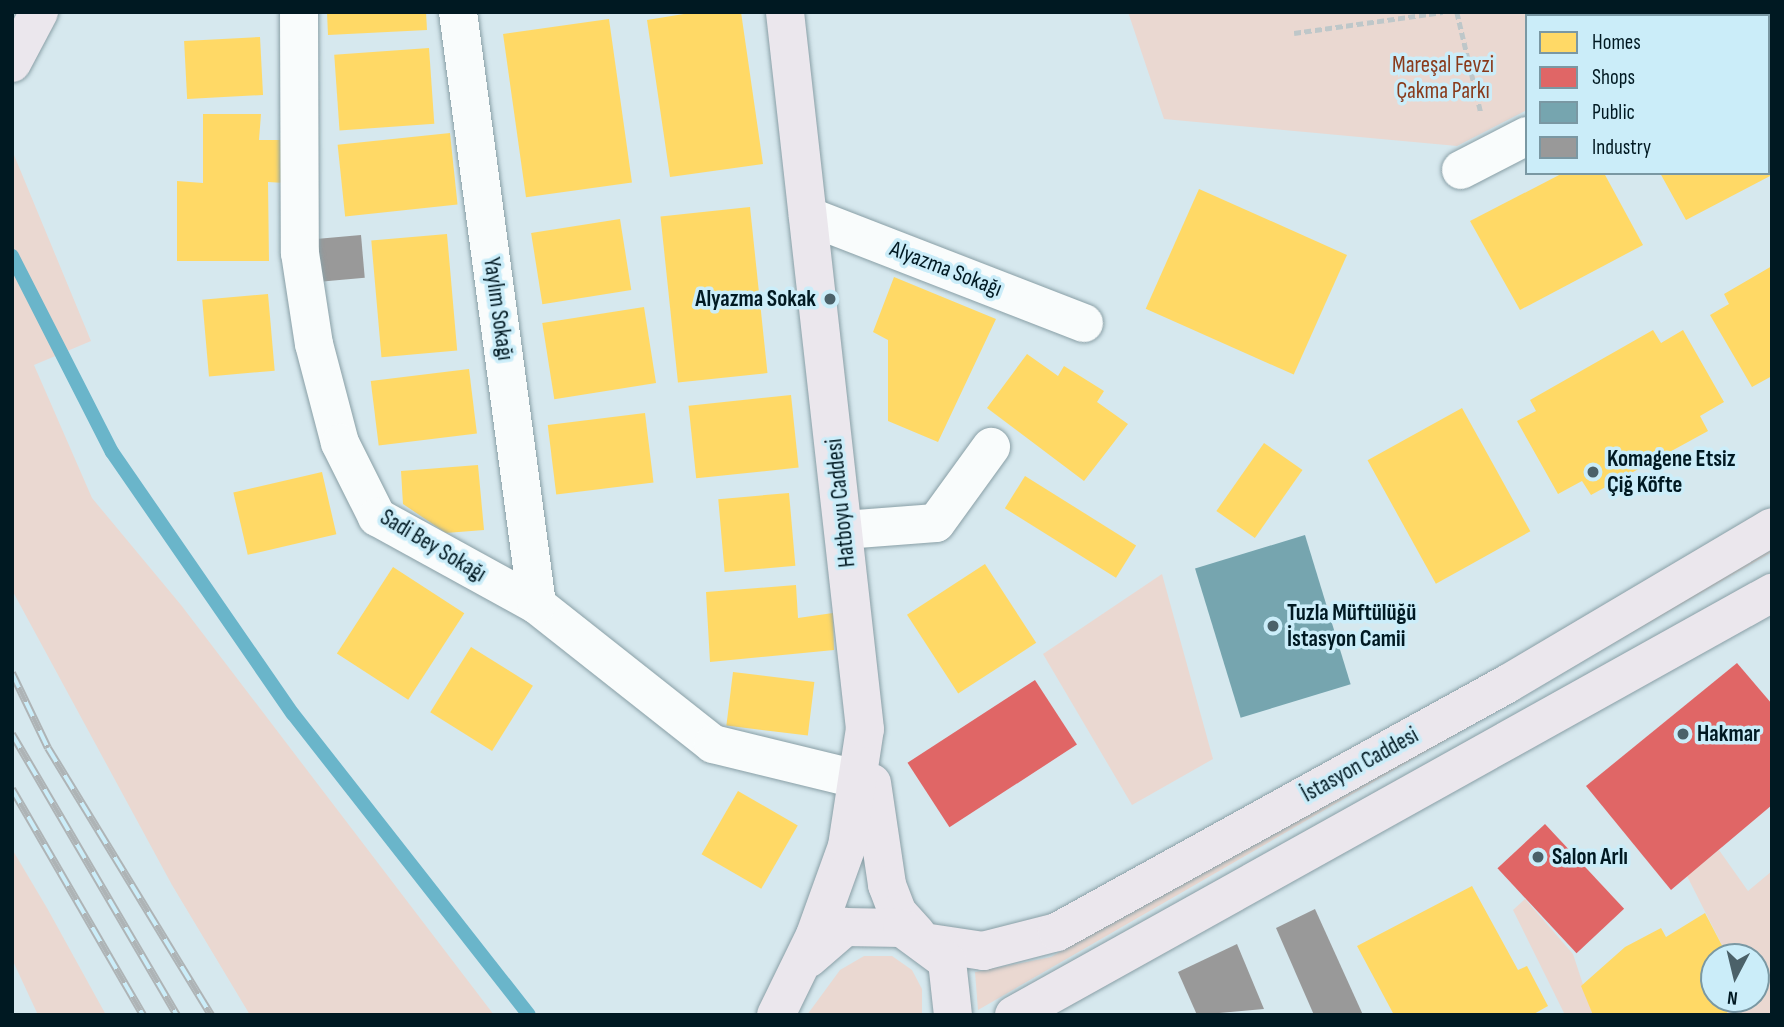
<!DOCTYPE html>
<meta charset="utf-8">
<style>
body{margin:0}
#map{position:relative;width:1784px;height:1027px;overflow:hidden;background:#d6e8ee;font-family:"Sofia Sans Condensed",sans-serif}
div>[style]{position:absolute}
.green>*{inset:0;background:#ead8d1}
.homes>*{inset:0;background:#ffd966;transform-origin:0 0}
.shops>*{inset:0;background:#e06666;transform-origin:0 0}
.public>*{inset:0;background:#76a5af;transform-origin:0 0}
.industry>*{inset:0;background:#999;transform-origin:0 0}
.stream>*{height:14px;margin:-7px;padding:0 7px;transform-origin:7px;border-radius:7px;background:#6ab5ca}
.path>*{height:4.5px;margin-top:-2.25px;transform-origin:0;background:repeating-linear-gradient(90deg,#bec7c9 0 7px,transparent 0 10.5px)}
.roads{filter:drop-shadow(0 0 2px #899fa6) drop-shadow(0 0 2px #899fa6)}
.minor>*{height:38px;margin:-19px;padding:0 19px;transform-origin:19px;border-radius:19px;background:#f9fcfc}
.major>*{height:38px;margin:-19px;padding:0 19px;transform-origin:19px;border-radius:19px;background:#ebe7ed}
.rail>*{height:8px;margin-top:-4px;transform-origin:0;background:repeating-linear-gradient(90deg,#cbedf9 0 16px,#aeb4b6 0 32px);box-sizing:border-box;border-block:2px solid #aeb4b6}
.dots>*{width:19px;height:19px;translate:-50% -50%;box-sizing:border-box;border:4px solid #cbedf9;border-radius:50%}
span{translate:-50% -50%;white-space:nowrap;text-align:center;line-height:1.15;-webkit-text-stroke:7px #cbedf9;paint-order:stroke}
.park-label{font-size:23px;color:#893a1b}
.street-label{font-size:23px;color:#001922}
.poi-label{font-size:23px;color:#001922;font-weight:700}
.right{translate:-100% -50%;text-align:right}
.left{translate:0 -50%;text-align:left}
.frame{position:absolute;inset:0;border:14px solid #001922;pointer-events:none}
.legend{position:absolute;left:1525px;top:14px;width:245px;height:161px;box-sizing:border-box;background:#cbedf9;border:2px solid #7a98a3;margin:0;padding:9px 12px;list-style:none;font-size:21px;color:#001922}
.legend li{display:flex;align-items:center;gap:14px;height:35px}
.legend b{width:35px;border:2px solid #7a98a3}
.north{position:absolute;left:1700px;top:943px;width:70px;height:70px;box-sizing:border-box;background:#cbedf9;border:2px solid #7a98a3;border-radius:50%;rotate:187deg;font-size:19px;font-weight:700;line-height:28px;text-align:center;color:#001922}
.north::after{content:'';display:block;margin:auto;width:24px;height:32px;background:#4b6169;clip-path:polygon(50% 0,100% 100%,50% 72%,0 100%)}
</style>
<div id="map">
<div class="green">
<div style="clip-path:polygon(1128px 12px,1719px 12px,1527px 16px,1527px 110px,1457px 146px,1164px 119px)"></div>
<div style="clip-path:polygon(14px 155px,91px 341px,34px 365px,92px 498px,181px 605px,494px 1015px,250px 1015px,172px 885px,12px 590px)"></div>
<div style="clip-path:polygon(1772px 540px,1772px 552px,978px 1010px,975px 972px,1051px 957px)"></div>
<div style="clip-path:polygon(1162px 574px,1213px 759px,1132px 805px,1043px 654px)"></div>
<div style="clip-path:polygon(12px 849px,47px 908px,106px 1015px,38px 1015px,12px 959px)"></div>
<div style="clip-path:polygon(1719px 850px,1748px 891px,1772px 871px,1772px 1015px,1728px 1015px,1724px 999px,1756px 999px,1756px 957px,1728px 957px,1687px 876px)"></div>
<div style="clip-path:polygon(1525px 899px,1573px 954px,1593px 1015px,1565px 1015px,1513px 910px)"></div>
<div style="clip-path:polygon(864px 956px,892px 956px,912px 970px,922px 989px,922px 1015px,807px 1015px,840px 970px)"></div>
</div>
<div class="homes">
<div style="clip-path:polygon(327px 12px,426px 12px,427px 30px,328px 35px)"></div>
<div style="clip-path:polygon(696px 12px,741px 12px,763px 164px,670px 177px,647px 20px)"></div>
<div style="left:609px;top:19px;width:165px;height:107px;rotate:82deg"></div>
<div style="left:260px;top:37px;width:58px;height:76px;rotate:87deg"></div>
<div style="left:429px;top:48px;width:76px;height:95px;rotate:86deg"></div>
<div style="clip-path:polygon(1768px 80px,1772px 175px,1686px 220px,1660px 173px,1768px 173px)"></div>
<div style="clip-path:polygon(203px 114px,261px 114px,259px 140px,287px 140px,285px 183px,268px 182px,269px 261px,177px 261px,177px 181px,203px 183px)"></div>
<div style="left:450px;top:133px;width:72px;height:113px;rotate:84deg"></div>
<div style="clip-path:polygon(1563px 173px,1604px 173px,1643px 245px,1520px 310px,1470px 221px)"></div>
<div style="left:1199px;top:189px;width:162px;height:131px;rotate:24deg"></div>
<div style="left:750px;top:207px;width:167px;height:90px;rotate:84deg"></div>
<div style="left:620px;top:219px;width:72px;height:90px;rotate:81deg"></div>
<div style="left:447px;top:234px;width:117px;height:76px;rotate:85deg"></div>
<div style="clip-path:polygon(1772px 266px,1772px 376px,1752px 387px,1710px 315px,1729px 304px,1724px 294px)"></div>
<div style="clip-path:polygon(894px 277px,996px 319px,938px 442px,888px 421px,888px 340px,873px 332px)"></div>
<div style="left:268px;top:294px;width:77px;height:66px;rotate:85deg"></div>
<div style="left:644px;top:307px;width:77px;height:103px;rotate:81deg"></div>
<div style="clip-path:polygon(1653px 330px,1661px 343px,1683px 330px,1724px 402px,1700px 416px,1708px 431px,1591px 495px,1582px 481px,1558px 494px,1517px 421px,1536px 411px,1530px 400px)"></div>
<div style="clip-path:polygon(1027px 354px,1058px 376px,1064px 366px,1104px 391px,1097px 402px,1128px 424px,1084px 481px,987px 408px)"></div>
<div style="left:469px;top:369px;width:65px;height:99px;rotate:83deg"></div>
<div style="left:791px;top:395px;width:73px;height:103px;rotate:84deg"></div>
<div style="left:1462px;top:408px;width:141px;height:108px;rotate:61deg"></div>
<div style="left:645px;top:413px;width:70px;height:98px;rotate:83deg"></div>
<div style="left:1264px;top:443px;width:47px;height:83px;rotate:35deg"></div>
<div style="clip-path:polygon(478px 465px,484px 530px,446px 533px,403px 504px,401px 471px)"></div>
<div style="left:322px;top:472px;width:64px;height:91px;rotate:77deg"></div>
<div style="left:1025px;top:476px;width:131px;height:38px;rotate:32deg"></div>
<div style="left:789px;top:493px;width:73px;height:71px;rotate:85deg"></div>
<div style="left:985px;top:564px;width:94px;height:93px;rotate:57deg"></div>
<div style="left:393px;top:567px;width:85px;height:103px;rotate:33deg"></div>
<div style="clip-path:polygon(796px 585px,798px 618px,833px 613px,834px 650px,710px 662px,706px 592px)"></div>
<div style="left:471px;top:647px;width:73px;height:77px;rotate:32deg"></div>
<div style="left:733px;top:672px;width:82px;height:54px;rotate:7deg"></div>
<div style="left:738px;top:791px;width:69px;height:73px;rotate:30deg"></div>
<div style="clip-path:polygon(1472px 886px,1518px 970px,1527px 966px,1548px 1006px,1532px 1015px,1394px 1015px,1357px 946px)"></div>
<div style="clip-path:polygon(1705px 913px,1728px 957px,1714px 957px,1714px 999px,1724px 999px,1728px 1015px,1593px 1015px,1581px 986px,1625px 947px,1661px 928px,1666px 937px)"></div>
</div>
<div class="shops">
<div style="clip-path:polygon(1737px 663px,1772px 704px,1772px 805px,1671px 890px,1586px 786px)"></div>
<div style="left:1035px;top:680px;width:77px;height:152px;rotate:57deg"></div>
<div style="left:1545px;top:824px;width:116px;height:65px;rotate:47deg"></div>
</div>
<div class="public">
<div style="left:1305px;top:535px;width:156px;height:115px;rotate:73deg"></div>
</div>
<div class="industry">
<div style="left:361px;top:235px;width:43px;height:45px;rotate:85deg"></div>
<div style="clip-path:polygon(1315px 909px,1363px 1015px,1314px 1015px,1276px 928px)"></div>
<div style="clip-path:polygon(1237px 944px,1264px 1009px,1197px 1015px,1178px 972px)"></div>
</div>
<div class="stream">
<div style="left:12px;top:256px;width:220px;rotate:63deg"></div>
<div style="left:112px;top:452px;width:318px;rotate:55.4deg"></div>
<div style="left:293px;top:714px;width:382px;rotate:51.9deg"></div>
</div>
<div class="path">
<div style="left:1457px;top:12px;width:104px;rotate:76.6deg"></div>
<div style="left:1294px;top:33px;width:150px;rotate:-8deg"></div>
</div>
<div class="roads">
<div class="minor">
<div style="left:299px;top:12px;width:241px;rotate:89.8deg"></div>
<div style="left:300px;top:253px;width:92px;rotate:81.3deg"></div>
<div style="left:314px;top:344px;width:102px;rotate:75.3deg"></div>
<div style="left:340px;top:443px;width:83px;rotate:63.4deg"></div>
<div style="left:377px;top:517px;width:183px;rotate:28.8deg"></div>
<div style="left:537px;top:605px;width:224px;rotate:38.3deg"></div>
<div style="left:713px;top:744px;width:152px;rotate:13.7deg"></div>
<div style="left:458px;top:12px;width:598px;rotate:82.41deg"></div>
<div style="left:1761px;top:16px;width:8px;rotate:-30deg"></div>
<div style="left:1461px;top:170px;width:74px;rotate:-27.3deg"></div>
<div style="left:808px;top:216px;width:296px;rotate:21.2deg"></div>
<div style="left:844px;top:530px;width:92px;rotate:-4.4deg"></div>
<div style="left:936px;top:523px;width:94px;rotate:-54.1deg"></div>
</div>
<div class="major">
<div style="left:12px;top:63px;width:58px;rotate:-62.1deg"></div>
<div style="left:872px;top:783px;width:103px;rotate:81.6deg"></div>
<div style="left:887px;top:885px;width:30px;rotate:69deg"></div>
<div style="left:898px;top:913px;width:28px;rotate:48deg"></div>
<div style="left:930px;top:943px;width:54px;rotate:8.6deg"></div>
<div style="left:983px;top:951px;width:76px;rotate:-14.4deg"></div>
<div style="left:1057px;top:932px;width:514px;rotate:-28.86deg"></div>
<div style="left:1507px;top:684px;width:308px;rotate:-30.6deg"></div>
<div style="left:809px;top:958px;width:48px;rotate:-40.7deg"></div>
<div style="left:845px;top:927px;width:57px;rotate:1deg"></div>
<div style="left:902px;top:928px;width:56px;rotate:36.3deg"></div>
<div style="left:947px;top:961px;width:54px;rotate:83.7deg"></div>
<div style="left:776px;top:1015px;width:89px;rotate:-64deg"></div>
<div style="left:815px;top:935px;width:95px;rotate:-70.2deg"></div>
<div style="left:847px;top:846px;width:118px;rotate:-81.3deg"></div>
<div style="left:865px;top:729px;width:721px;rotate:-96.37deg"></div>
<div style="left:1014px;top:1015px;width:868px;rotate:-29.11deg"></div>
</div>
</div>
<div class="rail">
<div style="left:12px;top:673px;width:83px;rotate:64.4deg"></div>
<div style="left:48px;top:748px;width:313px;rotate:58.6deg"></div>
<div style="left:12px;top:734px;width:326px;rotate:59.6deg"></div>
<div style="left:12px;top:789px;width:261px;rotate:59.9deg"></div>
</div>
<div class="dots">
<div style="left:830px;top:299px;background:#4b6169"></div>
<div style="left:1593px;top:472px;background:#4b6169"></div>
<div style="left:1273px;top:626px;background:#4b6169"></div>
<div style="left:1683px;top:734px;background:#4b6169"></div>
<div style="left:1538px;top:857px;background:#4b6169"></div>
</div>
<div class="park-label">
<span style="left:1443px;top:78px">Mareşal Fevzi<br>Çakma Parkı</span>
</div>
<div class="street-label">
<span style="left:946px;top:269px;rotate:21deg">Alyazma Sokağı</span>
<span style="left:498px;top:309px;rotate:82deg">Yaylım Sokağı</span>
<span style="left:841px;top:503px;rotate:-96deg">Hatboyu Caddesi</span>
<span style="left:433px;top:546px;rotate:31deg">Sadi Bey Sokağı</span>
<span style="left:1360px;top:765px;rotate:-29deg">İstasyon Caddesi</span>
</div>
<div class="poi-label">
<span class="right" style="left:816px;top:299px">Alyazma Sokak</span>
<span class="left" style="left:1607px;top:472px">Komagene Etsiz<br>Çiğ Köfte</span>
<span class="left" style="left:1287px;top:626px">Tuzla Müftülüğü<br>İstasyon Camii</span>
<span class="left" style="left:1697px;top:734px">Hakmar</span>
<span class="left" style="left:1552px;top:857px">Salon Arlı</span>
</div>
<div class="frame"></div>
<ul class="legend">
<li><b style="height:19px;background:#ffd966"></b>Homes</li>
<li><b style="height:19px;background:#e06666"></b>Shops</li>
<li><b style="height:19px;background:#76a5af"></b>Public</li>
<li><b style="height:19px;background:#999"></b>Industry</li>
</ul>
<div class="north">N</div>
</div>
